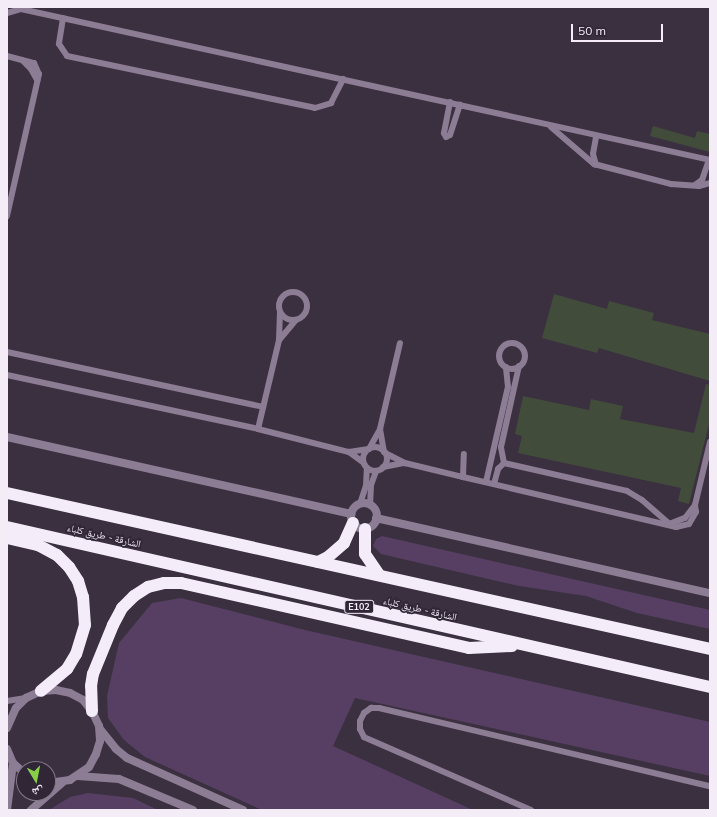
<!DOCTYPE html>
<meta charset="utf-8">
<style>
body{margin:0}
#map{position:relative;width:717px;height:817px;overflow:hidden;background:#3b3040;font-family:Mulish,"Noto Naskh Arabic",sans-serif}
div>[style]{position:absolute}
.green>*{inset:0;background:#563f62}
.building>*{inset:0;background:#414c3b}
.service>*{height:6px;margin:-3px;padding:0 3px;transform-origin:3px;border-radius:3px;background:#8c7c94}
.service>.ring{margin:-3px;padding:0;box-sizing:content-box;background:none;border:6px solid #8c7c94;border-radius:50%}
.tertiary>*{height:8px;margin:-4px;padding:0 4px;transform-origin:4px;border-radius:4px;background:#8c7c94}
.tertiary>.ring{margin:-4px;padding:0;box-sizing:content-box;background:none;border:8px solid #8c7c94;border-radius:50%}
.motorway>*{height:12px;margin:-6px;padding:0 6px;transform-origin:6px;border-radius:6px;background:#f4ecf8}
span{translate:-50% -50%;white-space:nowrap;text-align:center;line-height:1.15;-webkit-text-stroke:3.5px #302636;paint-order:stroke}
.shield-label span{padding:1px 3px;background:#302636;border:1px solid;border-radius:3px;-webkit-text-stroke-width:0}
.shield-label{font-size:9px;color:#f4edf7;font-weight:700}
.street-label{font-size:10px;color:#f4edf7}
.frame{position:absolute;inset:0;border:8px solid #f4edf7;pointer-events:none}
.north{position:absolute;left:16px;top:761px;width:40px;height:40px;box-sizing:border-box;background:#302636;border:1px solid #7e7683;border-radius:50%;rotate:170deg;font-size:11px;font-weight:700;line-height:16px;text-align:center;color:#f4edf7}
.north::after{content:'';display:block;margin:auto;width:14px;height:18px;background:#88cf49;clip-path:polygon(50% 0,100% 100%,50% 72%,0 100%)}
.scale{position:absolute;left:571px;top:24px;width:92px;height:18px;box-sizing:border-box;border:2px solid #f4edf7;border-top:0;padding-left:5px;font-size:12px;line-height:14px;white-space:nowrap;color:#f4edf7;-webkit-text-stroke:3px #302636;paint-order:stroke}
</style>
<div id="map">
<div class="green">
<div style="clip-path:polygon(382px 536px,710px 610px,710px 629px,637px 613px,586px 596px,519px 586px,381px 554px,373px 546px,376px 539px)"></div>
<div style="clip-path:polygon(181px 598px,305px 630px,710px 722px,710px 776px,355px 698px,333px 746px,473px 810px,262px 810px,145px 757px,124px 740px,108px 718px,107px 696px,119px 643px,152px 603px)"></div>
<div style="clip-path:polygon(88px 793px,133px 798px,158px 810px,49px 810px,70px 797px)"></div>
</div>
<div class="building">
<div style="clip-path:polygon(653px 126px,695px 138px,697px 131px,710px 134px,710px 152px,650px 136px)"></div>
<div style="clip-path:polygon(554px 294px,607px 309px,609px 301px,654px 313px,652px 320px,710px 334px,710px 381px,599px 348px,597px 353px,542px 338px)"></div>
<div style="clip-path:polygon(706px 384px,710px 385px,710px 420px,689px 504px,678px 501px,681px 488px,518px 453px,522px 436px,515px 434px,523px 396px,589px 410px,591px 399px,623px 406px,620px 419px,694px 433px)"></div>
</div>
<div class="service">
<div style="left:7px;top:13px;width:15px;rotate:-16deg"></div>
<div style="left:21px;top:9px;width:705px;rotate:12.36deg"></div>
<div style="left:63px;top:18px;width:26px;rotate:99deg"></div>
<div style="left:59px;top:44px;width:14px;rotate:56deg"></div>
<div style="left:67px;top:56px;width:253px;rotate:11.8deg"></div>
<div style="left:315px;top:108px;width:17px;rotate:-17deg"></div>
<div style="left:331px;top:103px;width:27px;rotate:-63deg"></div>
<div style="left:7px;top:56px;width:28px;rotate:15deg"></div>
<div style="left:34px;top:63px;width:12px;rotate:66deg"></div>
<div style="left:39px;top:74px;width:146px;rotate:102.7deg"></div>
<div style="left:22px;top:60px;width:13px;rotate:45deg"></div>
<div style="left:31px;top:69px;width:13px;rotate:61deg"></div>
<div style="left:450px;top:102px;width:32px;rotate:101deg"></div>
<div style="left:444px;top:133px;width:4px;rotate:63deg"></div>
<div style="left:446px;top:137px;width:4px;rotate:-27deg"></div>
<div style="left:450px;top:135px;width:32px;rotate:-72deg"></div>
<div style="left:551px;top:127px;width:57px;rotate:40.7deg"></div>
<div style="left:594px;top:164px;width:80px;rotate:14.6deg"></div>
<div style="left:671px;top:184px;width:28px;rotate:4deg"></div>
<div style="left:699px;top:186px;width:11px;rotate:-15deg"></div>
<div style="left:596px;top:137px;width:17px;rotate:100deg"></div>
<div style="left:593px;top:154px;width:11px;rotate:75deg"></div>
<div style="left:695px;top:185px;width:9px;rotate:-36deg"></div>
<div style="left:702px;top:180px;width:21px;rotate:-71deg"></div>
<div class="ring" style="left:279px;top:292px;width:22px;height:22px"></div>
<div style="left:280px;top:339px;width:25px;rotate:-50deg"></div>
<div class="ring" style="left:499px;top:343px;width:20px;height:20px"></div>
<div style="left:7px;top:352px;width:262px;rotate:12.1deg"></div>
<div style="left:7px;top:375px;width:257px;rotate:12.1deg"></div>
<div style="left:258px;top:429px;width:94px;rotate:14.2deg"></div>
<div style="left:349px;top:452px;width:17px;rotate:36deg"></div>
<div style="left:258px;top:429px;width:91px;rotate:-76.7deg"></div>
<div style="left:279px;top:340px;width:28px;rotate:-88deg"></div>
<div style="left:380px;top:429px;width:23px;rotate:80deg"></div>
<div style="left:384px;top:452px;width:8px;rotate:30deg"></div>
<div style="left:391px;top:456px;width:16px;rotate:27deg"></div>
<div style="left:405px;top:463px;width:60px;rotate:13.6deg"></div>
<div style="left:463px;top:477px;width:219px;rotate:13.2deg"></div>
<div style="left:676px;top:527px;width:13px;rotate:-13deg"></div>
<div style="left:689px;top:524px;width:14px;rotate:-60deg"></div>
<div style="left:696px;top:512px;width:7px;rotate:-98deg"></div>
<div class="ring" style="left:363px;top:447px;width:18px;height:18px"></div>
<div style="left:349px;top:452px;width:20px;rotate:-9deg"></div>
<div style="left:369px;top:449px;width:23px;rotate:-61deg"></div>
<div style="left:380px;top:429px;width:88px;rotate:-76.9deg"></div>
<div style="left:504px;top:463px;width:16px;rotate:-101deg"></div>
<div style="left:501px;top:447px;width:83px;rotate:-77.5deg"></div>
<div style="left:383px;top:467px;width:21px;rotate:-11deg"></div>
<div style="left:463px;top:477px;width:23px;rotate:-88deg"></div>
<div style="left:486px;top:482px;width:98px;rotate:-77deg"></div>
<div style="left:508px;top:387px;width:20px;rotate:-96deg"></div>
<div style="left:494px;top:484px;width:16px;rotate:-75deg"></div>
<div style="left:498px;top:469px;width:8px;rotate:-45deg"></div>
<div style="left:504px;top:463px;width:126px;rotate:12.8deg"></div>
<div style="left:627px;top:491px;width:17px;rotate:31deg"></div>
<div style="left:642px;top:500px;width:35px;rotate:41deg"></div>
<div style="left:360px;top:504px;width:20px;rotate:-72deg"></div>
<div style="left:366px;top:485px;width:17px;rotate:-87deg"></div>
<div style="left:370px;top:505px;width:20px;rotate:-87deg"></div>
<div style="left:371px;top:485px;width:15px;rotate:-70deg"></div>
<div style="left:669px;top:524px;width:17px;rotate:-21deg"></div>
<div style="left:685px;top:518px;width:16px;rotate:-52deg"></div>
<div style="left:695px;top:505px;width:65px;rotate:-76.6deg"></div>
<div style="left:7px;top:701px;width:19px;rotate:-9deg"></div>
<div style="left:531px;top:810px;width:182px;rotate:-156.4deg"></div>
<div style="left:364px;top:737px;width:9px;rotate:-117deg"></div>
<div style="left:360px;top:729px;width:8px;rotate:-90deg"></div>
<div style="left:360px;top:721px;width:9px;rotate:-63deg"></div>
<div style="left:364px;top:713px;width:9px;rotate:-36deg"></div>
<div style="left:371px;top:708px;width:8px"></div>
<div style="left:379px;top:708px;width:340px;rotate:13.3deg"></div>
</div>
<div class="tertiary">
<div style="left:7px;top:437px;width:353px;rotate:12.6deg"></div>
<div class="ring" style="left:351px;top:503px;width:18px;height:18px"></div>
<div style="left:376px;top:518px;width:342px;rotate:12.7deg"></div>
<div style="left:7px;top:728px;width:22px;rotate:-66deg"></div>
<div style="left:16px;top:708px;width:14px;rotate:-45deg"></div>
<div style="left:26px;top:698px;width:17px;rotate:-25deg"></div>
<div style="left:41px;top:691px;width:15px;rotate:-4deg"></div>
<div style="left:56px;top:690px;width:14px;rotate:12deg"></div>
<div style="left:70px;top:693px;width:15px;rotate:28deg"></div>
<div style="left:83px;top:700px;width:14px;rotate:51deg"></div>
<div style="left:92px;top:711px;width:17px;rotate:65deg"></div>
<div style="left:99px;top:726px;width:15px;rotate:86deg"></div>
<div style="left:100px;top:741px;width:14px;rotate:107deg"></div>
<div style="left:96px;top:754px;width:15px;rotate:118deg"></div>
<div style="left:89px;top:767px;width:23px;rotate:146deg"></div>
<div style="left:70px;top:780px;width:22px;rotate:172deg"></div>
<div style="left:100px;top:729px;width:26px;rotate:51deg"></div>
<div style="left:116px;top:749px;width:14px;rotate:39deg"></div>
<div style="left:127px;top:758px;width:127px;rotate:24.1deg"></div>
<div style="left:7px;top:749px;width:15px;rotate:67deg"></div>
<div style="left:13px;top:763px;width:15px;rotate:42deg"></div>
<div style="left:78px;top:776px;width:41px;rotate:4.2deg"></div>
<div style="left:119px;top:779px;width:80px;rotate:22.7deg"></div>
<div style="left:7px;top:810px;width:47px;rotate:-82.7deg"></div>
<div style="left:31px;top:810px;width:41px;rotate:-41.1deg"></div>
</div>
<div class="motorway">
<div style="left:7px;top:493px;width:720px;rotate:12.51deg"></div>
<div style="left:7px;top:527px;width:721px;rotate:12.82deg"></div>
<div style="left:365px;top:529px;width:25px;rotate:90deg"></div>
<div style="left:365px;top:554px;width:25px;rotate:56deg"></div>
<div style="left:7px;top:538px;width:32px;rotate:13deg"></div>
<div style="left:38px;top:545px;width:21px;rotate:28deg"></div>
<div style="left:57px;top:555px;width:17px;rotate:45deg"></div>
<div style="left:69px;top:567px;width:17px;rotate:57deg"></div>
<div style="left:78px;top:581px;width:17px;rotate:73deg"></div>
<div style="left:83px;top:597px;width:28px;rotate:86deg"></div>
<div style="left:85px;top:625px;width:30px;rotate:107deg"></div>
<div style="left:76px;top:654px;width:17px;rotate:121deg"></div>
<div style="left:67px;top:669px;width:34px;rotate:140deg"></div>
<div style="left:318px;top:562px;width:11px;rotate:-27deg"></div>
<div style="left:328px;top:557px;width:21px;rotate:-41deg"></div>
<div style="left:344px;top:543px;width:22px;rotate:-66deg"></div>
<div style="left:92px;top:711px;width:25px;rotate:-92deg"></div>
<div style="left:91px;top:686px;width:12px;rotate:-81deg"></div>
<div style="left:93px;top:674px;width:53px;rotate:-67.8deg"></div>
<div style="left:113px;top:625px;width:19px;rotate:-62deg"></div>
<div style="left:122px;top:608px;width:17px;rotate:-45deg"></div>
<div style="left:134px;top:596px;width:17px;rotate:-33deg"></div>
<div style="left:148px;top:587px;width:16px;rotate:-14deg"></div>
<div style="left:164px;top:583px;width:17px"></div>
<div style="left:181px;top:583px;width:295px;rotate:12.7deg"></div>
<div style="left:469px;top:648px;width:43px;rotate:-2.7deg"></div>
</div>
<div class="shield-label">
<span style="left:359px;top:607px">E102</span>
</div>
<div class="street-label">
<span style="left:104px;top:536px;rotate:13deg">الشارقة - طريق كلباء</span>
<span style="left:420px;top:609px;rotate:13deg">الشارقة - طريق كلباء</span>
</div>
<div class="frame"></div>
<div class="north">ش</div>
<div class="scale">50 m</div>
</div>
